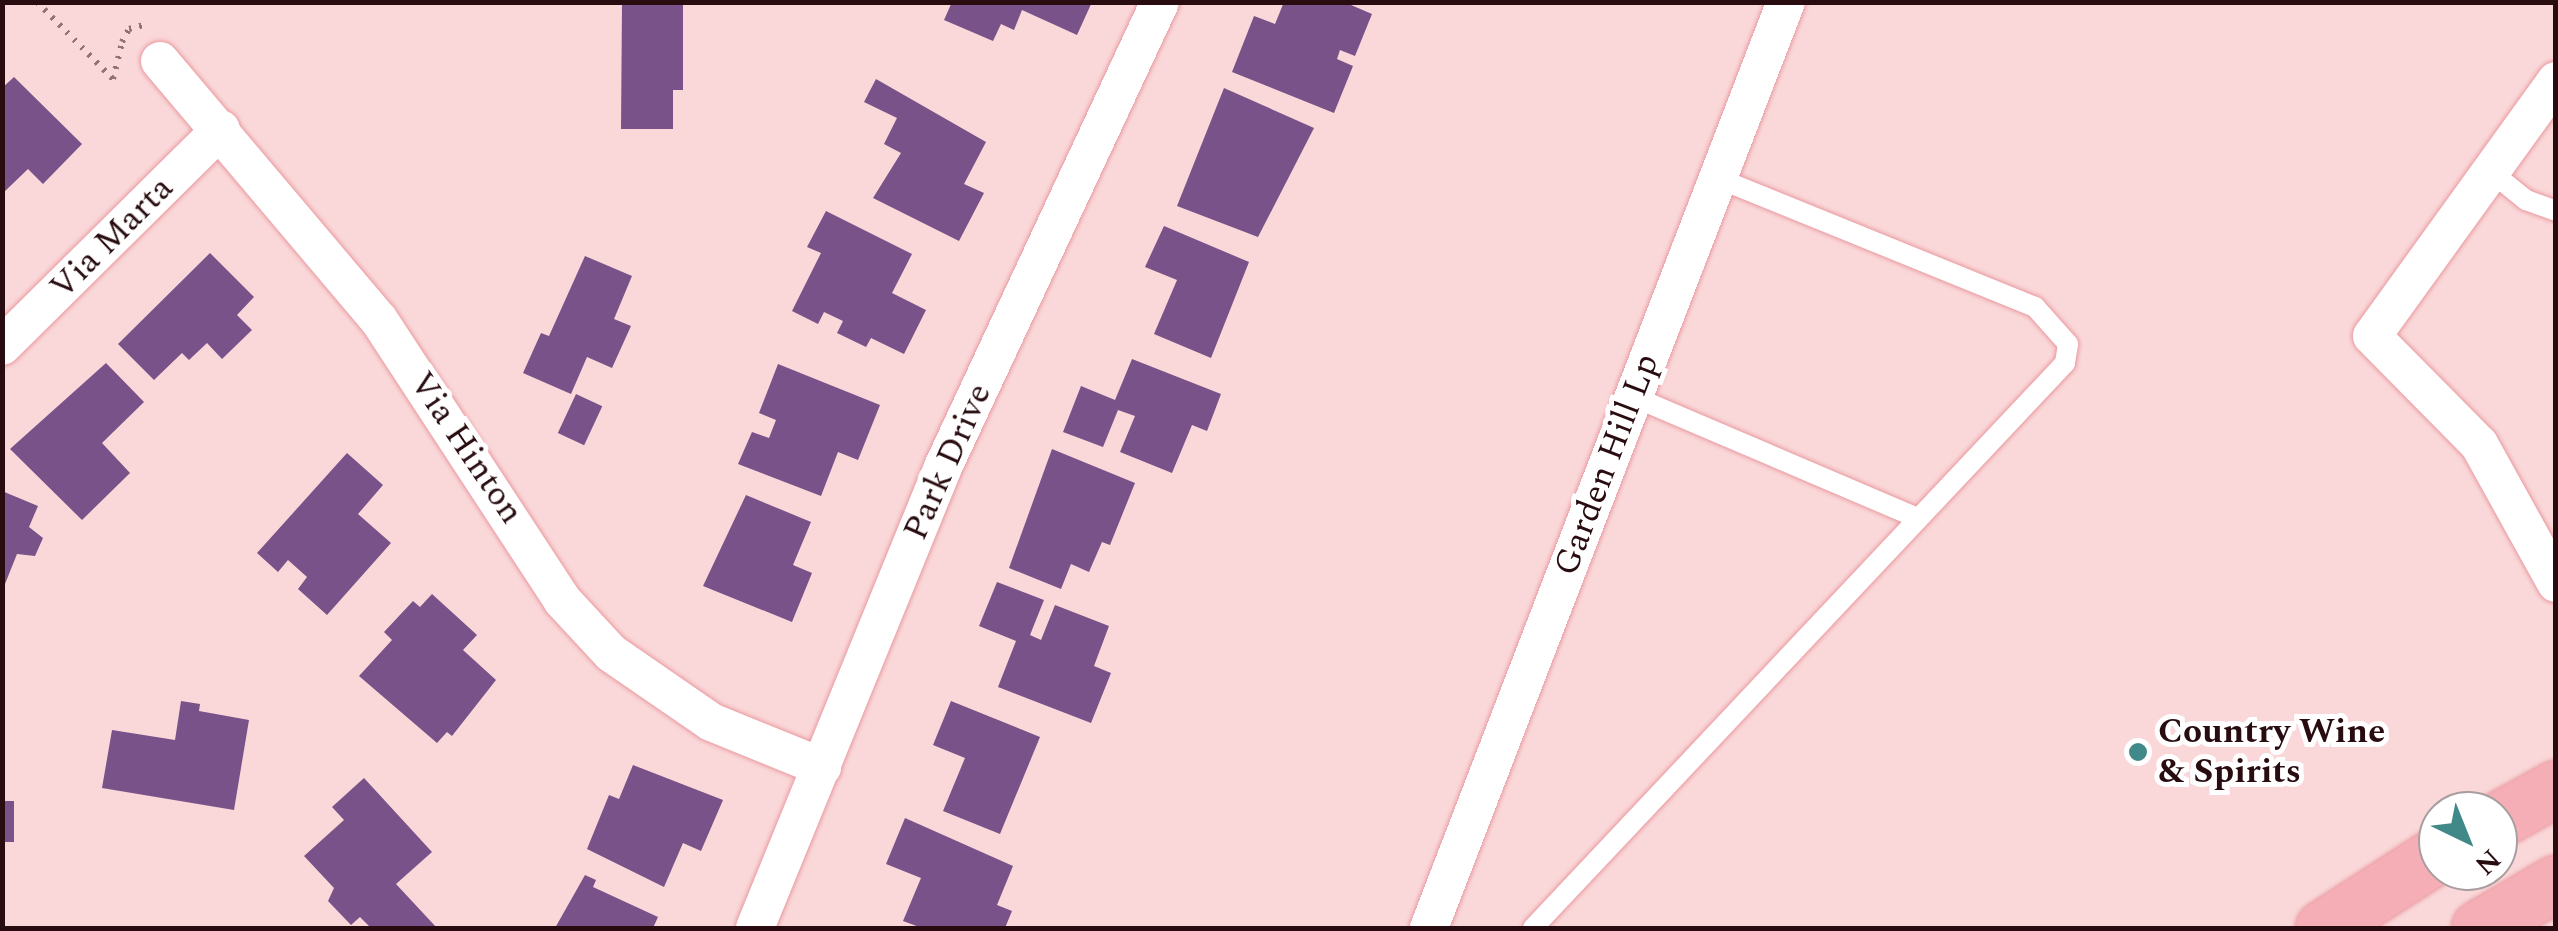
<!DOCTYPE html>
<style>
body{margin:0}
#map{position:relative;width:2558px;height:931px;overflow:hidden;background:#fad8d9;font-family:Spectral,serif}
div>[style]{position:absolute}
.building>*{inset:0;background:#785289;transform-origin:0 0}
.path>*{height:6px;margin-top:-3px;transform-origin:0;background:repeating-linear-gradient(90deg,#927375 0 2.5px,transparent 0 10.5px)}
.roads{filter:drop-shadow(0 0 2px #e99aa0) drop-shadow(0 0 2px #e99aa0)}
.lane>*{height:20px;margin:-10px;padding:0 10px;transform-origin:10px;border-radius:10px;background:#fff}
.street>*{height:38px;margin:-19px;padding:0 19px;transform-origin:19px;border-radius:19px;background:#fff}
.primary>*{height:55px;margin:-27.5px;padding:0 27.5px;transform-origin:27.5px;border-radius:27.5px;background:#f5aeb5}
.dots>*{width:28px;height:28px;translate:-50% -50%;box-sizing:border-box;border:5px solid #fff;border-radius:50%}
span{translate:-50% -50%;white-space:nowrap;text-align:center;line-height:1.15;-webkit-text-stroke:10px #fff;paint-order:stroke}
.street-label{font-size:35px;color:#280c0f}
.poi-label{font-size:35px;color:#280c0f;font-weight:700}
.left{translate:0 -50%;text-align:left}
.frame{position:absolute;inset:0;border:5px solid #280c0f;pointer-events:none}
.north{position:absolute;left:2418px;top:791px;width:100px;height:100px;box-sizing:border-box;background:#fff;border:2px solid #a99e9f;border-radius:50%;rotate:137deg;font-size:28px;font-weight:700;line-height:40px;text-align:center;color:#280c0f}
.north::after{content:'';display:block;margin:auto;width:35px;height:45px;background:#418989;clip-path:polygon(50% 0,100% 100%,50% 72%,0 100%)}
</style>
<div id="map">
<div class="building">
<div style="clip-path:polygon(622px 2px,683px 2px,683px 90px,673px 90px,673px 129px,621px 129px)"></div>
<div style="clip-path:polygon(952px 2px,1092px 2px,1077px 35px,1022px 10px,1014px 30px,1001px 24px,993px 41px,944px 20px)"></div>
<div style="clip-path:polygon(1284px 2px,1344px 2px,1372px 14px,1355px 56px,1340px 50px,1337px 59px,1353px 66px,1334px 113px,1232px 72px,1254px 16px,1275px 24px)"></div>
<div style="clip-path:polygon(14px 77px,82px 144px,43px 184px,28px 169px,2px 194px,2px 88px)"></div>
<div style="clip-path:polygon(876px 79px,986px 142px,964px 184px,984px 193px,959px 241px,873px 198px,901px 153px,884px 144px,897px 118px,864px 102px)"></div>
<div style="clip-path:polygon(1224px 88px,1314px 128px,1258px 237px,1177px 206px)"></div>
<div style="clip-path:polygon(826px 211px,912px 254px,892px 293px,926px 310px,904px 354px,871px 338px,866px 347px,837px 333px,843px 321px,824px 312px,818px 324px,792px 311px,821px 253px,807px 247px)"></div>
<div style="clip-path:polygon(1164px 226px,1249px 262px,1211px 358px,1154px 334px,1177px 280px,1145px 267px)"></div>
<div style="clip-path:polygon(210px 253px,254px 297px,237px 315px,252px 330px,222px 359px,207px 343px,189px 360px,182px 353px,154px 380px,118px 344px)"></div>
<div style="clip-path:polygon(585px 256px,632px 276px,614px 319px,631px 326px,612px 368px,587px 357px,571px 394px,523px 373px,541px 333px,549px 336px)"></div>
<div style="clip-path:polygon(1132px 359px,1221px 394px,1207px 431px,1192px 425px,1172px 473px,1120px 452px,1135px 416px,1118px 410px,1103px 447px,1063px 432px,1081px 386px,1115px 400px)"></div>
<div style="clip-path:polygon(106px 363px,144px 402px,102px 443px,130px 473px,82px 520px,10px 449px)"></div>
<div style="clip-path:polygon(778px 364px,880px 405px,858px 460px,838px 452px,821px 496px,738px 464px,752px 432px,769px 438px,776px 420px,759px 413px)"></div>
<div style="left:576px;top:394px;width:29px;height:43px;rotate:25deg"></div>
<div style="clip-path:polygon(1052px 449px,1135px 483px,1110px 545px,1102px 542px,1089px 572px,1071px 564px,1061px 589px,1009px 568px)"></div>
<div style="clip-path:polygon(347px 453px,383px 485px,358px 514px,391px 543px,327px 615px,298px 589px,307px 577px,288px 560px,278px 572px,257px 553px)"></div>
<div style="clip-path:polygon(2px 491px,38px 506px,29px 527px,43px 538px,35px 556px,17px 554px,3px 589px)"></div>
<div style="clip-path:polygon(746px 495px,811px 522px,793px 565px,812px 573px,792px 622px,703px 586px)"></div>
<div style="clip-path:polygon(997px 582px,1044px 600px,1030px 635px,1041px 640px,1055px 605px,1109px 626px,1094px 666px,1111px 673px,1091px 723px,998px 687px,1016px 641px,979px 626px)"></div>
<div style="clip-path:polygon(432px 594px,477px 635px,463px 650px,496px 680px,452px 736px,447px 732px,437px 743px,359px 676px,392px 640px,384px 632px,413px 601px,420px 607px)"></div>
<div style="clip-path:polygon(181px 701px,200px 704px,199px 711px,249px 720px,234px 810px,102px 788px,112px 730px,175px 740px)"></div>
<div style="clip-path:polygon(951px 701px,1040px 737px,1000px 834px,943px 811px,965px 758px,933px 745px)"></div>
<div style="clip-path:polygon(633px 765px,723px 800px,701px 851px,683px 843px,664px 887px,587px 849px,609px 795px,619px 799px)"></div>
<div style="clip-path:polygon(364px 778px,432px 852px,396px 884px,437px 928px,371px 928px,360px 917px,351px 925px,328px 901px,334px 888px,304px 856px,344px 820px,332px 807px)"></div>
<div style="left:2px;top:801px;width:12px;height:41px"></div>
<div style="clip-path:polygon(905px 818px,1013px 866px,997px 905px,1012px 911px,1005px 928px,922px 928px,903px 921px,921px 878px,886px 864px)"></div>
<div style="clip-path:polygon(585px 875px,596px 880px,593px 887px,658px 917px,653px 928px,555px 928px)"></div>
</div>
<div class="path">
<div style="left:37px;top:2px;width:108px;rotate:45.4deg"></div>
<div style="left:113px;top:79px;width:38px;rotate:-76deg"></div>
<div style="left:122px;top:42px;width:15px;rotate:-62deg"></div>
<div style="left:129px;top:29px;width:16px;rotate:-15deg"></div>
</div>
<div class="roads">
<div class="lane">
<div style="left:2490px;top:171px;width:46px;rotate:38.9deg"></div>
<div style="left:2526px;top:200px;width:32px;rotate:20deg"></div>
<div style="left:1634px;top:397px;width:308px;rotate:23.1deg"></div>
<div style="left:1533px;top:928px;width:776px;rotate:-46.72deg"></div>
<div style="left:2065px;top:363px;width:19px;rotate:-81deg"></div>
<div style="left:2068px;top:344px;width:50px;rotate:-131.7deg"></div>
<div style="left:2035px;top:307px;width:342px;rotate:-157.9deg"></div>
</div>
<div class="street">
<div style="left:160px;top:61px;width:339px;rotate:49.8deg"></div>
<div style="left:379px;top:320px;width:334px;rotate:56.8deg"></div>
<div style="left:562px;top:600px;width:72px;rotate:47.2deg"></div>
<div style="left:611px;top:653px;width:121px;rotate:34.6deg"></div>
<div style="left:711px;top:722px;width:120px;rotate:22.1deg"></div>
<div style="left:2556px;top:81px;width:314px;rotate:125.8deg"></div>
<div style="left:2372px;top:336px;width:152px;rotate:45.3deg"></div>
<div style="left:2479px;top:444px;width:159px;rotate:61deg"></div>
<div style="left:2px;top:346px;width:308px;rotate:-44.7deg"></div>
<div style="left:755px;top:928px;width:498px;rotate:-67.8deg"></div>
<div style="left:943px;top:467px;width:513px;rotate:-64.98deg"></div>
<div style="left:1429px;top:928px;width:992px;rotate:-68.92deg"></div>
</div>
<div class="primary">
<div style="left:2498px;top:820px;width:66px;rotate:-28.9deg"></div>
<div style="left:2323px;top:928px;width:137px;rotate:-32.8deg"></div>
<div style="left:2479px;top:928px;width:89px;rotate:-30.3deg"></div>
</div>
</div>
<div class="dots">
<div style="left:2138px;top:752px;background:#418989"></div>
</div>
<div class="street-label">
<span style="left:112px;top:238px;rotate:-45deg">Via Marta</span>
<span style="left:466px;top:448px;rotate:56deg">Via Hinton</span>
<span style="left:948px;top:462px;rotate:-66deg">Park Drive</span>
<span style="left:1607px;top:465px;rotate:-69deg">Garden Hill Lp</span>
</div>
<div class="poi-label">
<span class="left" style="left:2158px;top:752px">Country Wine<br>&amp; Spirits</span>
</div>
<div class="frame"></div>
<div class="north">N</div>
</div>
